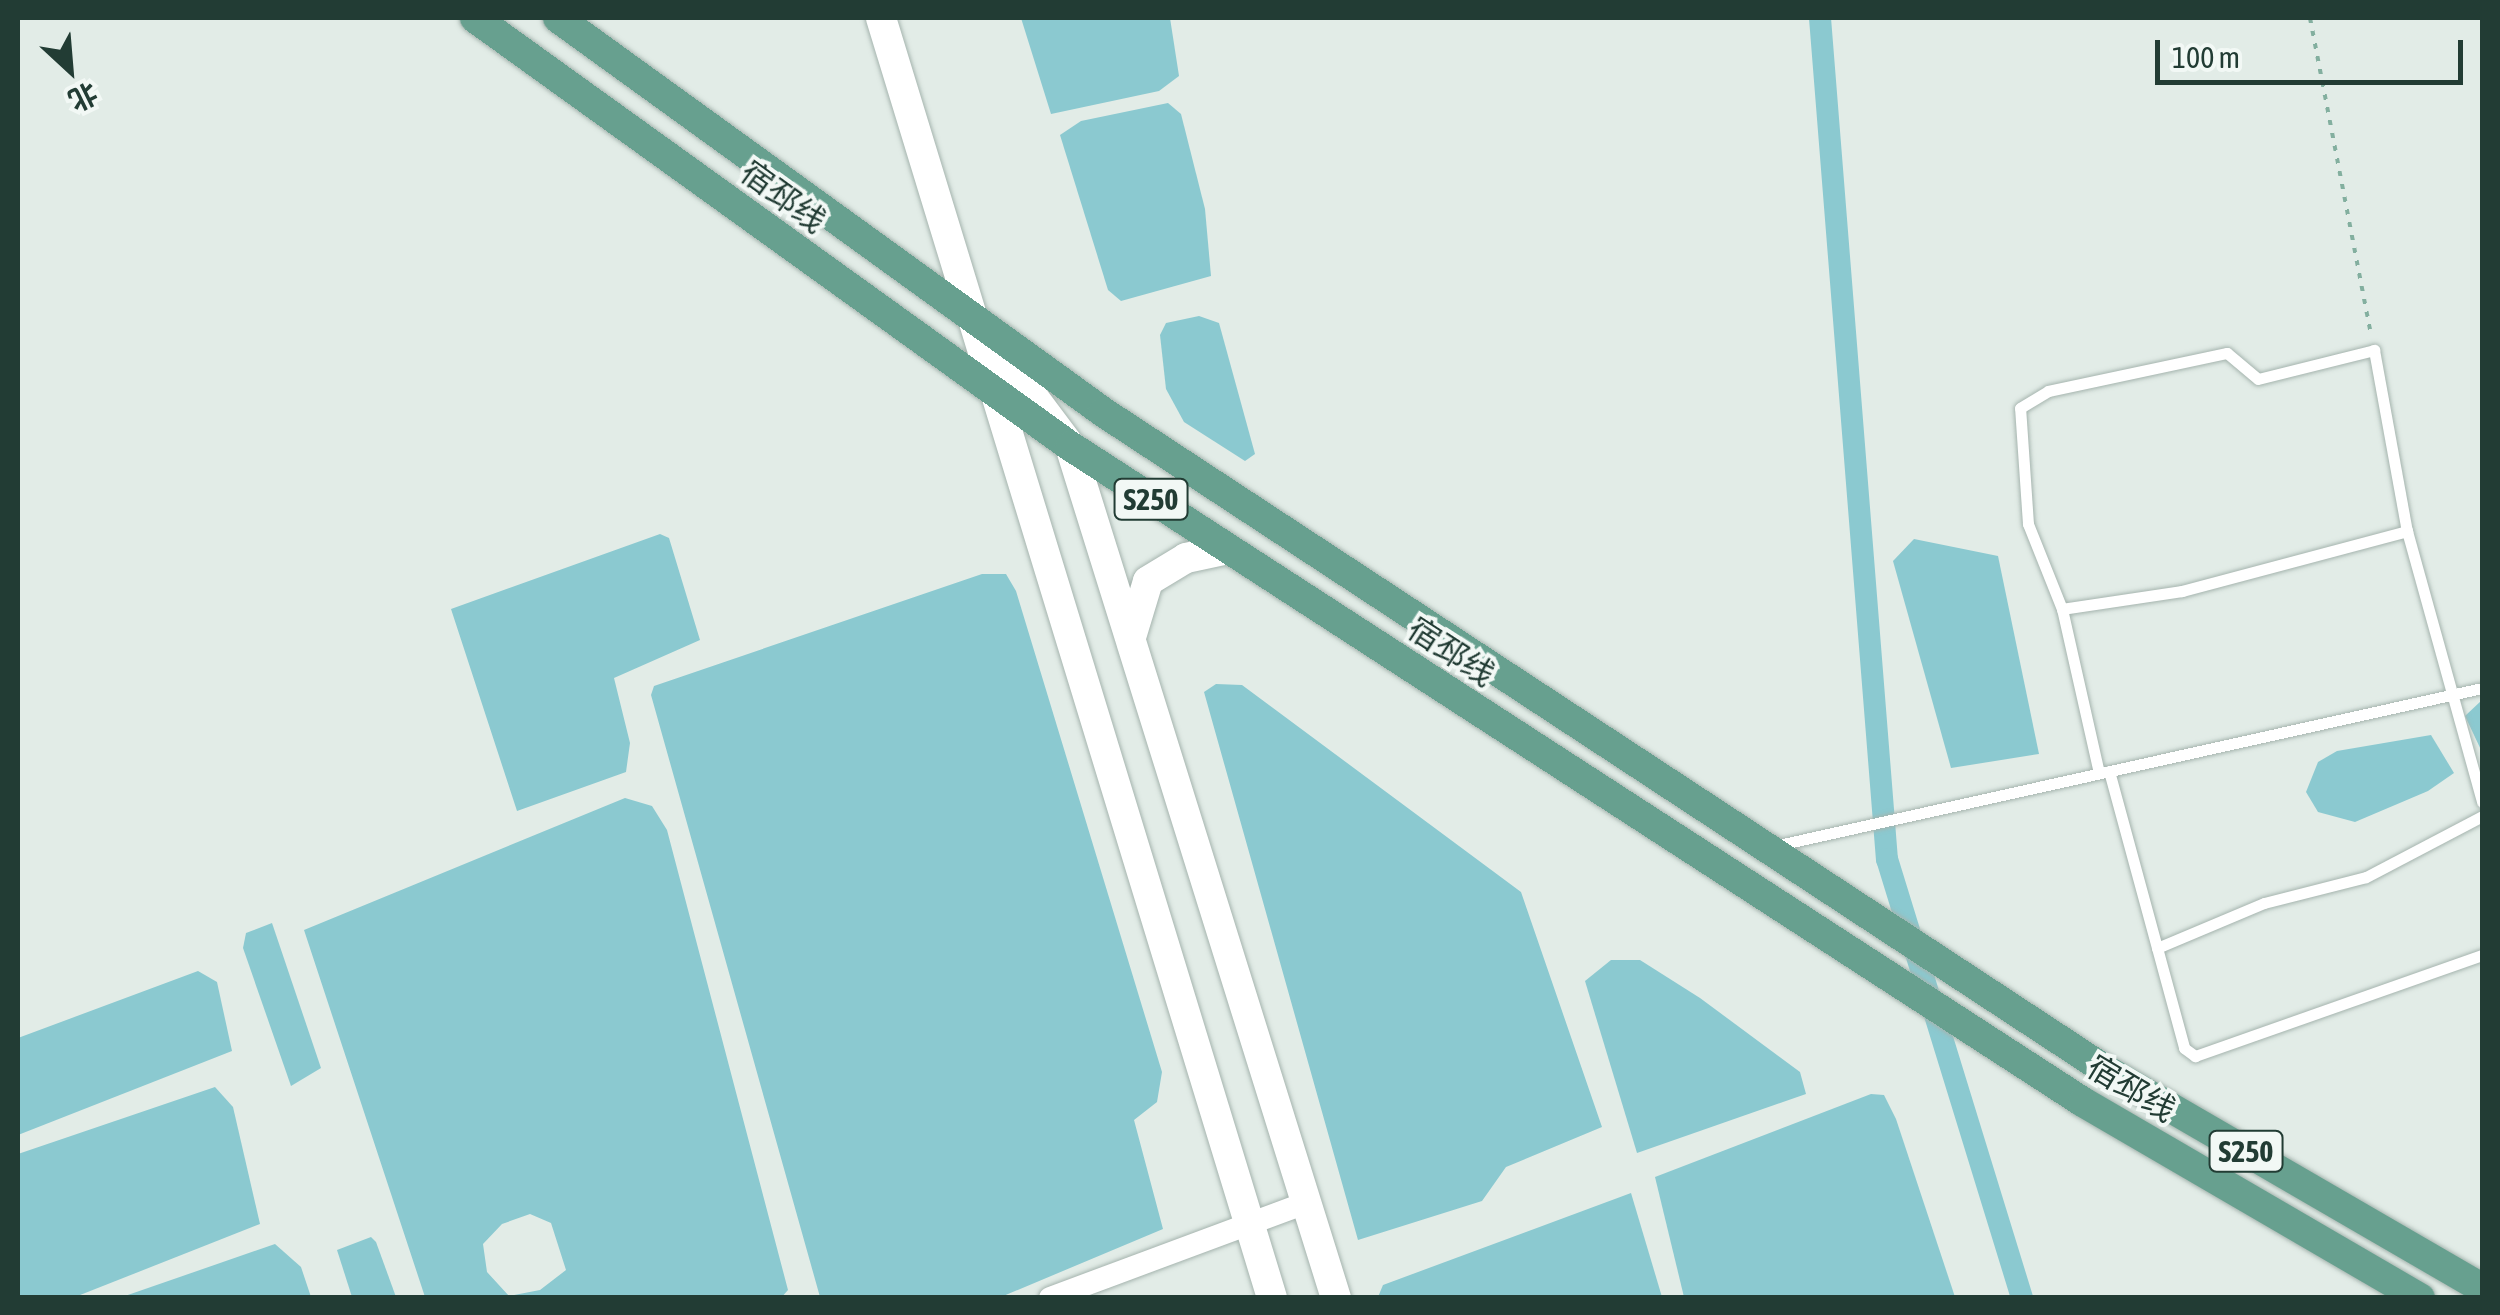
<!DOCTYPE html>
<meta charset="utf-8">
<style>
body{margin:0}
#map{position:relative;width:2500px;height:1315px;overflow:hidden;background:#e2ece7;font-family:"Asap Condensed","Noto Sans SC",sans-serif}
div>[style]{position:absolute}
.water>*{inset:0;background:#8bc9d0}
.canal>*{height:22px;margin:-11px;padding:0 11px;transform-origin:11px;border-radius:11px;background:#8bc9d0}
.path>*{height:4px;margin-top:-2px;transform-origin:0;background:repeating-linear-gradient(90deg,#83af9f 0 5px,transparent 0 13px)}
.roads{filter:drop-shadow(0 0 2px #a5b4ae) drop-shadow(0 0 2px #a5b4ae)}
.lane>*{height:11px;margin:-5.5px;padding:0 5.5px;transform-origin:5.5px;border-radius:5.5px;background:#fff}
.street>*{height:22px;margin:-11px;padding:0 11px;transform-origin:11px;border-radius:11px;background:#fff}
.secondary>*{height:30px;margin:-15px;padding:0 15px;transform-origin:15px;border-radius:15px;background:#fff}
.primary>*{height:30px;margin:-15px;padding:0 15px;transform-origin:15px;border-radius:15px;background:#67a08f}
span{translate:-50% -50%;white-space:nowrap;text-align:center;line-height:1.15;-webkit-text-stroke:8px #f2f8f5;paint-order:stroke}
.shield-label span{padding:2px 8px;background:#f2f8f5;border:2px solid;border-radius:8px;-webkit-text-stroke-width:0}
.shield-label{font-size:30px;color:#223c34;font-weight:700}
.street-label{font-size:32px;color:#223c34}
.frame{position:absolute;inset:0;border:20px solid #223c34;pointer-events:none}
.north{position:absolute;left:20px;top:20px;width:100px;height:100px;-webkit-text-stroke:8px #f2f8f5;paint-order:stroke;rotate:154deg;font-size:28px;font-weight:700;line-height:40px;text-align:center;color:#223c34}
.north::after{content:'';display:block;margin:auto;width:35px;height:45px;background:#223c34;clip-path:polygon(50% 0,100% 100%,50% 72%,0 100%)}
.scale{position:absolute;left:2155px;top:40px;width:308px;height:45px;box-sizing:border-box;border:5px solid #223c34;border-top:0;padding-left:12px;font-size:30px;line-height:35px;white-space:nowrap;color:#223c34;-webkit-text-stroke:8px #f2f8f5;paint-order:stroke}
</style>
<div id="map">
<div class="water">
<div style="clip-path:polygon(1021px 18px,1170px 18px,1179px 76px,1159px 91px,1051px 114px)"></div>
<div style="clip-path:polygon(1168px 103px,1181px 114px,1205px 209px,1211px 276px,1121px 301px,1108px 290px,1060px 135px,1081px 121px)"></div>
<div style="clip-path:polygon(1199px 316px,1219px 323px,1255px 454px,1245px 461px,1184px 422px,1166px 389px,1160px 335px,1166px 323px)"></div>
<div style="clip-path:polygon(660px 534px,669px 538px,700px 640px,614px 678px,630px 743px,626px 772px,517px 811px,451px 609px)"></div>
<div style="clip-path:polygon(1914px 539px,1998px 556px,2039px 754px,1951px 768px,1893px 561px)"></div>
<div style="clip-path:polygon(982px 574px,1006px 574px,1016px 591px,1162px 1072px,1157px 1102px,1134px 1120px,1163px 1229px,1001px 1297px,820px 1297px,651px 695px,654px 686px)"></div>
<div style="clip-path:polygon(1216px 684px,1242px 685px,1521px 892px,1602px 1127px,1506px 1167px,1482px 1201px,1358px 1240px,1204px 692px)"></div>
<div style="clip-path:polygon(2482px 700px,2482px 752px,2465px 716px)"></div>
<div style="clip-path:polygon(2431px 735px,2454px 773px,2428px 791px,2355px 822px,2318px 812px,2306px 792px,2318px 762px,2337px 751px)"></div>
<div style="clip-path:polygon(evenodd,625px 798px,652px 806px,667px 830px,788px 1290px,781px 1298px,425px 1297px,304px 930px,625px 798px,530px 1214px,551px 1223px,566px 1270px,540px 1290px,509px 1296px,487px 1272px,483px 1244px,502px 1224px,530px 1214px)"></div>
<div style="clip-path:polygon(272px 923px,321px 1068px,291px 1086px,243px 948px,246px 933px)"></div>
<div style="clip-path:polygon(1611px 960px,1640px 960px,1700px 998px,1800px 1072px,1806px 1094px,1637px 1153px,1585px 981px)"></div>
<div style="clip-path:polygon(198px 971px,217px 982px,232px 1051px,18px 1135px,18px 1038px)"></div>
<div style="clip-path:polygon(215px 1087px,233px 1107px,260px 1224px,75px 1297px,18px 1297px,18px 1154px)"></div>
<div style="clip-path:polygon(1871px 1094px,1884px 1095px,1896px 1119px,1955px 1297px,1684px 1297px,1655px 1177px)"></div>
<div style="clip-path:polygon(1631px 1193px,1662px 1297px,1378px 1297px,1383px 1285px)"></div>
<div style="clip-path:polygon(371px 1237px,376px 1242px,396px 1297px,352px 1297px,337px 1250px)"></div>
<div style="clip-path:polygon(275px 1244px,301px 1267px,311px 1297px,122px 1297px)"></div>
</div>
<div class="canal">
<div style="left:1820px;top:18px;width:844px;rotate:85.45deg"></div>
<div style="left:1887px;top:859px;width:459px;rotate:72.9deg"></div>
</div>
<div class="path">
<div style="left:2310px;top:18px;width:323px;rotate:79.1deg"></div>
</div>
<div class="roads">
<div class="lane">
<div style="left:2062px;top:609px;width:121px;rotate:-8.5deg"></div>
<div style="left:2182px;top:591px;width:233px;rotate:-14.9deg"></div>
<div style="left:2109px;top:771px;width:287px;rotate:74.8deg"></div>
<div style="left:2184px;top:1048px;width:14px;rotate:36deg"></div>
<div style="left:2195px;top:1056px;width:304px;rotate:-19.4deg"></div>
<div style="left:2099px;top:773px;width:168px;rotate:-102.7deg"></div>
<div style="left:2062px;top:609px;width:92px;rotate:-111.8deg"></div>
<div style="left:2028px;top:524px;width:116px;rotate:-93.9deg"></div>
<div style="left:2020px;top:408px;width:33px;rotate:-31deg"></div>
<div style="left:2048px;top:391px;width:183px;rotate:-12deg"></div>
<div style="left:2227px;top:353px;width:40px;rotate:40deg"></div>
<div style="left:2258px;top:379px;width:120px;rotate:-14deg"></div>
<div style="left:2374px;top:350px;width:184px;rotate:79.7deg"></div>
<div style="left:2407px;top:531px;width:281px;rotate:74.5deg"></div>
<div style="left:1774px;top:846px;width:725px;rotate:-12.58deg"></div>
<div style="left:2157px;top:948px;width:116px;rotate:-22.8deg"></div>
<div style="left:2264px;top:903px;width:105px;rotate:-14.3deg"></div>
<div style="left:2366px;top:877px;width:131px;rotate:-27.7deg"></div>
</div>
<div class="street">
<div style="left:1050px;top:1298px;width:273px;rotate:-20.4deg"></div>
</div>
<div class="secondary">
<div style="left:881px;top:18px;width:1338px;rotate:73.01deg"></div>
<div style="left:992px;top:342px;width:130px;rotate:53.1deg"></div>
<div style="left:1070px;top:446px;width:893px;rotate:72.66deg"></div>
<div style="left:1132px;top:634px;width:55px;rotate:-73.2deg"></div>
<div style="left:1148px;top:581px;width:44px;rotate:-31.2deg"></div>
<div style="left:1186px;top:558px;width:43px;rotate:-12.1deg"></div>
</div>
<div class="primary">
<div style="left:475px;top:18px;width:733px;rotate:35.73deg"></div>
<div style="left:1070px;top:446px;width:1207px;rotate:32.93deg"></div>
<div style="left:2083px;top:1102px;width:390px;rotate:30.2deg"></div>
<div style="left:558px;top:18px;width:673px;rotate:35.86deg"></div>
<div style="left:1103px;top:412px;width:1197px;rotate:33.28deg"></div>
<div style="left:2104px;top:1069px;width:437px;rotate:30.1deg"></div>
</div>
</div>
<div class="shield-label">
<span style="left:1151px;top:499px">S250</span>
<span style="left:2246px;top:1151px">S250</span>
</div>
<div class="street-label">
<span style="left:783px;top:197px;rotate:36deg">宿邳线</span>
<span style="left:1451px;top:652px;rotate:33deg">宿邳线</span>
<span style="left:2131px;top:1089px;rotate:31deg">宿邳线</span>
</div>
<div class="frame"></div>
<div class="north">北</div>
<div class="scale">100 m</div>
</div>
